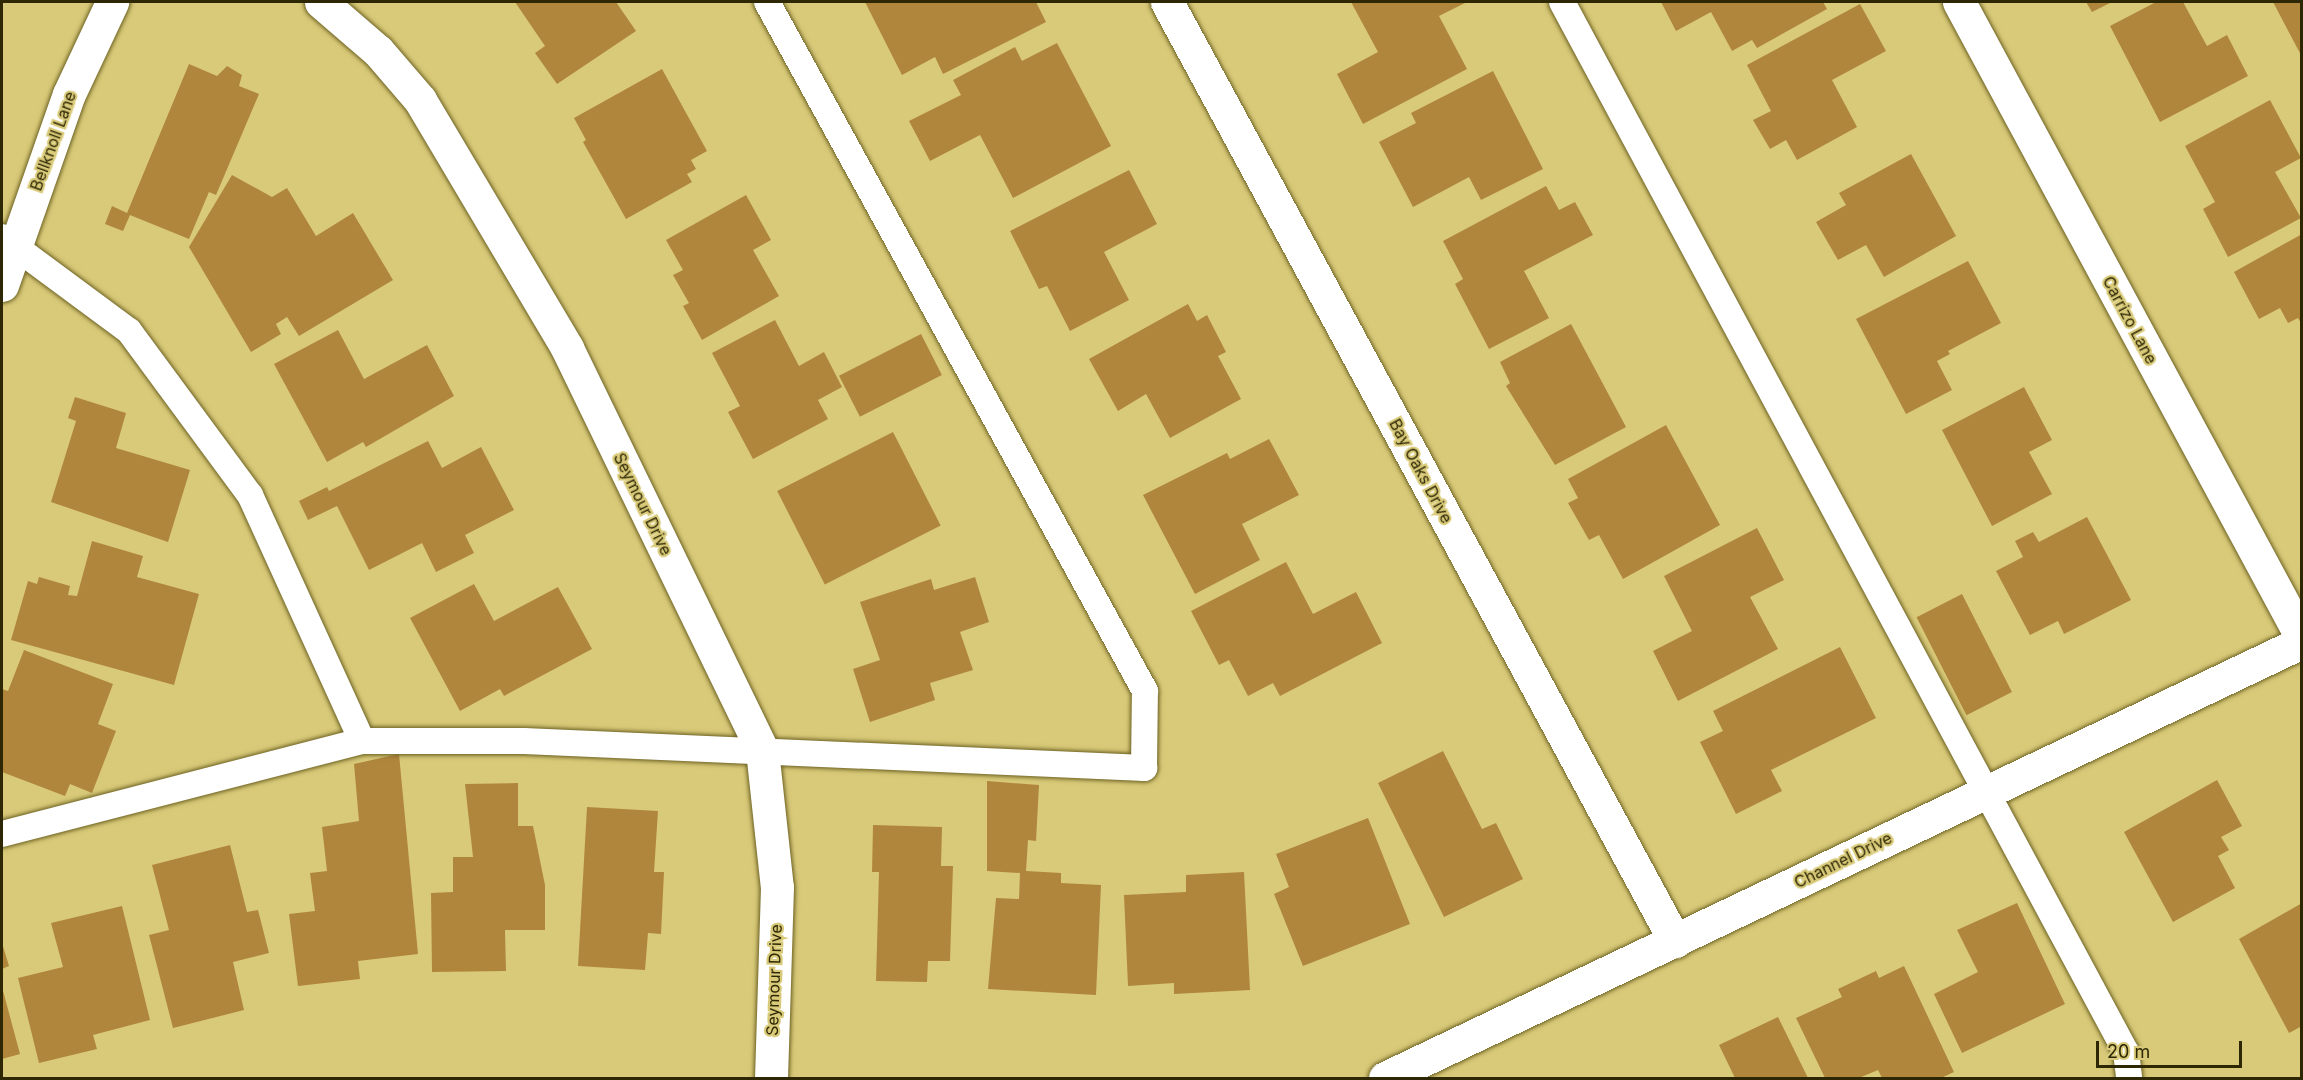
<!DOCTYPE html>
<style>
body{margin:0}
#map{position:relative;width:2303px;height:1080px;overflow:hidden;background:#d9ca79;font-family:Inter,sans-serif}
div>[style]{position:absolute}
.building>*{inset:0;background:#b0863d;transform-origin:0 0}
.roads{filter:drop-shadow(0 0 2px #6d6223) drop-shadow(0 0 2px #6d6223)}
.lane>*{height:26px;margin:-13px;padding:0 13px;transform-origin:13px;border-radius:13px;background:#fff}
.street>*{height:33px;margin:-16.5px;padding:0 16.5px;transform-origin:16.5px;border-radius:16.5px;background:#fff}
span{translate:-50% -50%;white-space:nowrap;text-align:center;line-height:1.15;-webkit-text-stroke:4.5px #d9ca79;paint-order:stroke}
.street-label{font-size:16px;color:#2d2704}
.frame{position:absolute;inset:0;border:3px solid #2d2704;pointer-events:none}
.scale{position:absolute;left:2096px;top:1041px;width:146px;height:27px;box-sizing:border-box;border:3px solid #2d2704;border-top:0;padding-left:8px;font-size:18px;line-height:21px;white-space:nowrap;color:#2d2704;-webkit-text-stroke:4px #d9ca79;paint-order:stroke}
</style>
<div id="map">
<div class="building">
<div style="clip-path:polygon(515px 2px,616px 2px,636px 31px,557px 84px,535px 53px,545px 46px)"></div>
<div style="clip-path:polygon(865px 2px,1036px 2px,1046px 22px,943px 74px,935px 57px,902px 75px)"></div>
<div style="clip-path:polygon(1351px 2px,1467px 2px,1439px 16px,1467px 69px,1363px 124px,1337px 74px,1378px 52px)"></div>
<div style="clip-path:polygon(1661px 2px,1823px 2px,1827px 9px,1757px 48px,1752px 40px,1732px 51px,1711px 12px,1676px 31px)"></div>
<div style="clip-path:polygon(2086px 2px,2112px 2px,2092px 12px)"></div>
<div style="clip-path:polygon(2156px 2px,2183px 2px,2207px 46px,2227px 35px,2248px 76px,2160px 122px,2110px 26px)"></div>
<div style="clip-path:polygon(2273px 2px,2302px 2px,2302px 57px)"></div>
<div style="clip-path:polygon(1860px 4px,1886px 51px,1832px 80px,1857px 127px,1797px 160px,1786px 140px,1770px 149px,1753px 120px,1771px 111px,1747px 65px)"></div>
<div style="clip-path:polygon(1057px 43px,1111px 146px,1013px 198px,980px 135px,930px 161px,909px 121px,961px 95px,953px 80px,1015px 47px,1022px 61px)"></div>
<div style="clip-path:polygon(189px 64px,217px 76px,227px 66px,242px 75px,239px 86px,259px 94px,216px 195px,209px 192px,189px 239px,130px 215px,123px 231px,105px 224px,112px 206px,127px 213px)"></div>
<div style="clip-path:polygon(662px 69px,707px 151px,691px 160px,696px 169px,687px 174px,692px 182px,626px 219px,583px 142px,586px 140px,574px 118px)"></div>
<div style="clip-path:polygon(1493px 71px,1543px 169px,1481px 200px,1469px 177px,1413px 207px,1379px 142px,1416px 123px,1411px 113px)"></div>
<div style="clip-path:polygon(2270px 100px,2301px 158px,2275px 172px,2301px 218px,2228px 257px,2203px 209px,2215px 202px,2185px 146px)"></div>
<div style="clip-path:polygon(1911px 154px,1956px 236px,1884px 277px,1866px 245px,1838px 260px,1816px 222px,1846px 205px,1839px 193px)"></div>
<div style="clip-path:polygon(1129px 170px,1157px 224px,1104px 252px,1129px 300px,1070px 331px,1047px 286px,1039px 289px,1010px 231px)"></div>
<div style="clip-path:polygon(232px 175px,272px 197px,287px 188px,316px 236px,353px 213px,393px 280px,299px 336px,287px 317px,276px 324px,281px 334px,251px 352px,189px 247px)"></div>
<div style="clip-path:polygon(1546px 186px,1559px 210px,1575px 202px,1593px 235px,1524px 271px,1549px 318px,1489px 349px,1455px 284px,1463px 279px,1443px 241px)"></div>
<div style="clip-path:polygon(746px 195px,771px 240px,753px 250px,779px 296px,702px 340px,683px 306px,689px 303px,673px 275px,683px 270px,666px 240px)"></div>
<div style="clip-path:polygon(2302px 234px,2302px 325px,2298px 318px,2288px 323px,2280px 308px,2259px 319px,2234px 272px)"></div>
<div style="clip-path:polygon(1968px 261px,2001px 323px,1948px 351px,1950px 354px,1937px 361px,1952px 390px,1906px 414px,1856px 319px)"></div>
<div style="clip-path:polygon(1188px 304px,1197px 321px,1207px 315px,1226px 352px,1218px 356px,1241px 399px,1170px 438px,1146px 394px,1118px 411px,1089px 359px)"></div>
<div style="clip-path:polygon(775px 320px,799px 366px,824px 352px,842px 387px,818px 400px,828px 419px,753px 459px,728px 412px,740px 406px,712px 353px)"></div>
<div style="clip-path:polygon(1571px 324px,1626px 427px,1555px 465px,1506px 386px,1510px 383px,1500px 362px)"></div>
<div style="clip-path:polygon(338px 330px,364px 379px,427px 345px,454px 396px,366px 447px,363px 442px,327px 462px,274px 364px)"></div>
<div style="left:921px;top:334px;width:46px;height:92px;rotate:63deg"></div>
<div style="clip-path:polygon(2024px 387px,2052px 440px,2029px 452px,2052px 494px,1992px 526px,1942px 430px)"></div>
<div style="clip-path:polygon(75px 397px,126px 413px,116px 448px,190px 470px,168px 542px,51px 502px,76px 421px,68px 418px)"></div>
<div style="clip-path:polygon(1666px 425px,1720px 525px,1623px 579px,1599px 535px,1589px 540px,1568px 503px,1578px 498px,1568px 479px)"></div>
<div style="left:893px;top:432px;width:105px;height:130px;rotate:63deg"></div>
<div style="clip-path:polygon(1269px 439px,1299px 495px,1242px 524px,1260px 560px,1195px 594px,1143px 495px,1227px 453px,1230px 459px)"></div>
<div style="clip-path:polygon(428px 441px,442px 468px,481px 447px,514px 510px,465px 535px,474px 553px,436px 572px,422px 543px,369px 570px,337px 506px,308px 520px,299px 501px,327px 487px,329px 491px)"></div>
<div style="clip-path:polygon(2087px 517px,2131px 600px,2064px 634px,2058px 621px,2030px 635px,1996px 571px,2023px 557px,2015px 541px,2033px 532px,2039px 542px)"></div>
<div style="clip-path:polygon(1757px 528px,1784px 580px,1750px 597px,1778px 649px,1678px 701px,1653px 651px,1692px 631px,1664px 576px)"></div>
<div style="clip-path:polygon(92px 541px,143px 556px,137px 577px,199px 594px,174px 685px,11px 640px,28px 581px,37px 584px,39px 577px,70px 586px,68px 595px,77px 596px)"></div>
<div style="clip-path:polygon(1286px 562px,1313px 614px,1356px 592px,1382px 643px,1280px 696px,1273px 683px,1248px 696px,1229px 660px,1219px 665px,1191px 611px)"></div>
<div style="clip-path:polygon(975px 577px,989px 622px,960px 632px,973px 670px,930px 683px,935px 700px,870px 722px,853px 669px,880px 660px,860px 602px,931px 579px,934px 590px)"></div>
<div style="clip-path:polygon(474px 584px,494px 621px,558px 587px,592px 649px,504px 696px,500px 689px,460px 711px,410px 618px)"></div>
<div style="left:1962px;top:594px;width:110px;height:51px;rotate:63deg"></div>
<div style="clip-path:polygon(1840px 647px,1876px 718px,1771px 770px,1782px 791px,1736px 814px,1700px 742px,1723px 731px,1713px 711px)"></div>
<div style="clip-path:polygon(24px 650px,113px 684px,98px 724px,116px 731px,92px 793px,70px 784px,65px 796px,2px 772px,2px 689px,8px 691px)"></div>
<div style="clip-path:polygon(1443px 751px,1482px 829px,1496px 823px,1523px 879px,1444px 917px,1378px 783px)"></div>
<div style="clip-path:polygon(399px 754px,418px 954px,358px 961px,360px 979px,298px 986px,289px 914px,315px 911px,310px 873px,327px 871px,322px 827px,359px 821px,354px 764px)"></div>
<div style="clip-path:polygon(2217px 780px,2242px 826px,2221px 837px,2229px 850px,2218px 856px,2235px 888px,2173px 922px,2124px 832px)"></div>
<div style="clip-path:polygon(987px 781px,1039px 785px,1036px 841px,1028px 840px,1026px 871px,1061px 873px,1061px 883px,1101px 885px,1096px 995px,988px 989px,996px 898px,1019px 899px,1020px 873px,987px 871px)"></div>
<div style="clip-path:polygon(518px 783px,518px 826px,533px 826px,545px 885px,545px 930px,505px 930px,506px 971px,432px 972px,431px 893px,453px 892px,453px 857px,473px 857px,465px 784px)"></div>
<div style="clip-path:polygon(587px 807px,658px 811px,654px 872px,664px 872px,661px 934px,648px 933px,645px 970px,578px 966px)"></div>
<div style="clip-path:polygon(1368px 818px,1410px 924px,1303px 966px,1274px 894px,1289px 887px,1276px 854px)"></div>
<div style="clip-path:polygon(873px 825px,942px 827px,941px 866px,953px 866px,950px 961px,928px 961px,927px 982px,876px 981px,879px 872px,872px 872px)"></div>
<div style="clip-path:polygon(230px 845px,247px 912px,258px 910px,269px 953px,233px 962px,244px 1010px,173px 1028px,149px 935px,169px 930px,152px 865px)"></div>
<div style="clip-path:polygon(1244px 872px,1250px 990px,1174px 994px,1174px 983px,1128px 986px,1124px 895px,1186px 892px,1186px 875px)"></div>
<div style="clip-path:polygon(2017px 903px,2065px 1004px,1962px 1053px,1934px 994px,1978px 972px,1957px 930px)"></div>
<div style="clip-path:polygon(2302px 903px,2302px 1026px,2289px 1033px,2239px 939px)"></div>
<div style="clip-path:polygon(122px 906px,150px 1020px,93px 1035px,97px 1049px,39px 1063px,18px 978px,63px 967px,51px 923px)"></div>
<div style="clip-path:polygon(2px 943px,9px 966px,2px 969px)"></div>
<div style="clip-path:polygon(1904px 966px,1954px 1072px,1941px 1078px,1882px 1078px,1878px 1070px,1859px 1078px,1825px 1078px,1796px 1018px,1842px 997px,1838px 989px,1876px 971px,1879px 978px)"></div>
<div style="clip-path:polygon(2px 987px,20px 1054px,2px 1059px)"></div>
<div style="clip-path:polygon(1778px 1017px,1808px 1078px,1735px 1078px,1719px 1045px)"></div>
</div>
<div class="roads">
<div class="lane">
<div style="left:1562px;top:2px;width:1192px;rotate:61.76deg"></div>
<div style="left:2126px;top:1052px;width:26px;rotate:83deg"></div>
<div style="left:2px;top:237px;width:158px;rotate:36.5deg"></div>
<div style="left:129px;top:331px;width:204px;rotate:53.6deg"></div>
<div style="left:250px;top:495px;width:270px;rotate:65.5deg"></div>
<div style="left:2px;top:834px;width:372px;rotate:-14.5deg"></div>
<div style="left:362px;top:741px;width:162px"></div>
<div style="left:524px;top:741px;width:621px;rotate:2.49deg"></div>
<div style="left:1144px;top:768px;width:77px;rotate:-89.3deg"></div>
<div style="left:1145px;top:691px;width:786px;rotate:-118.75deg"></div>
</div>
<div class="street">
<div style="left:321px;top:2px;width:75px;rotate:40.7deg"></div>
<div style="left:378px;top:51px;width:65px;rotate:49.4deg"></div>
<div style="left:420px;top:100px;width:288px;rotate:59.3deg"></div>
<div style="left:567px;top:348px;width:447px;rotate:64.1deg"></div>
<div style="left:762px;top:750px;width:138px;rotate:83.8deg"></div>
<div style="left:777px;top:887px;width:191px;rotate:91.8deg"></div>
<div style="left:1167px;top:2px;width:1068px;rotate:61.59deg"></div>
<div style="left:1959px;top:2px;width:723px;rotate:61.66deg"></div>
<div style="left:2px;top:285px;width:202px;rotate:-70.7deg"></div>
<div style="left:69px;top:94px;width:102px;rotate:-64.9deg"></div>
<div style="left:1385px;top:1078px;width:1015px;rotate:-25.43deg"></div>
</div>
</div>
<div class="street-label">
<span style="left:53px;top:141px;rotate:-70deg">Bellknoll Lane</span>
<span style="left:2130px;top:320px;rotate:62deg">Carrizo Lane</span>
<span style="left:1421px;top:471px;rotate:62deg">Bay Oaks Drive</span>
<span style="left:643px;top:504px;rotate:64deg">Seymour Drive</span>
<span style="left:1843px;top:860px;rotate:-26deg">Channel Drive</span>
<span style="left:774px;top:980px;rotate:-88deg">Seymour Drive</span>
</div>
<div class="frame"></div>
<div class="scale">20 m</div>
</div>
